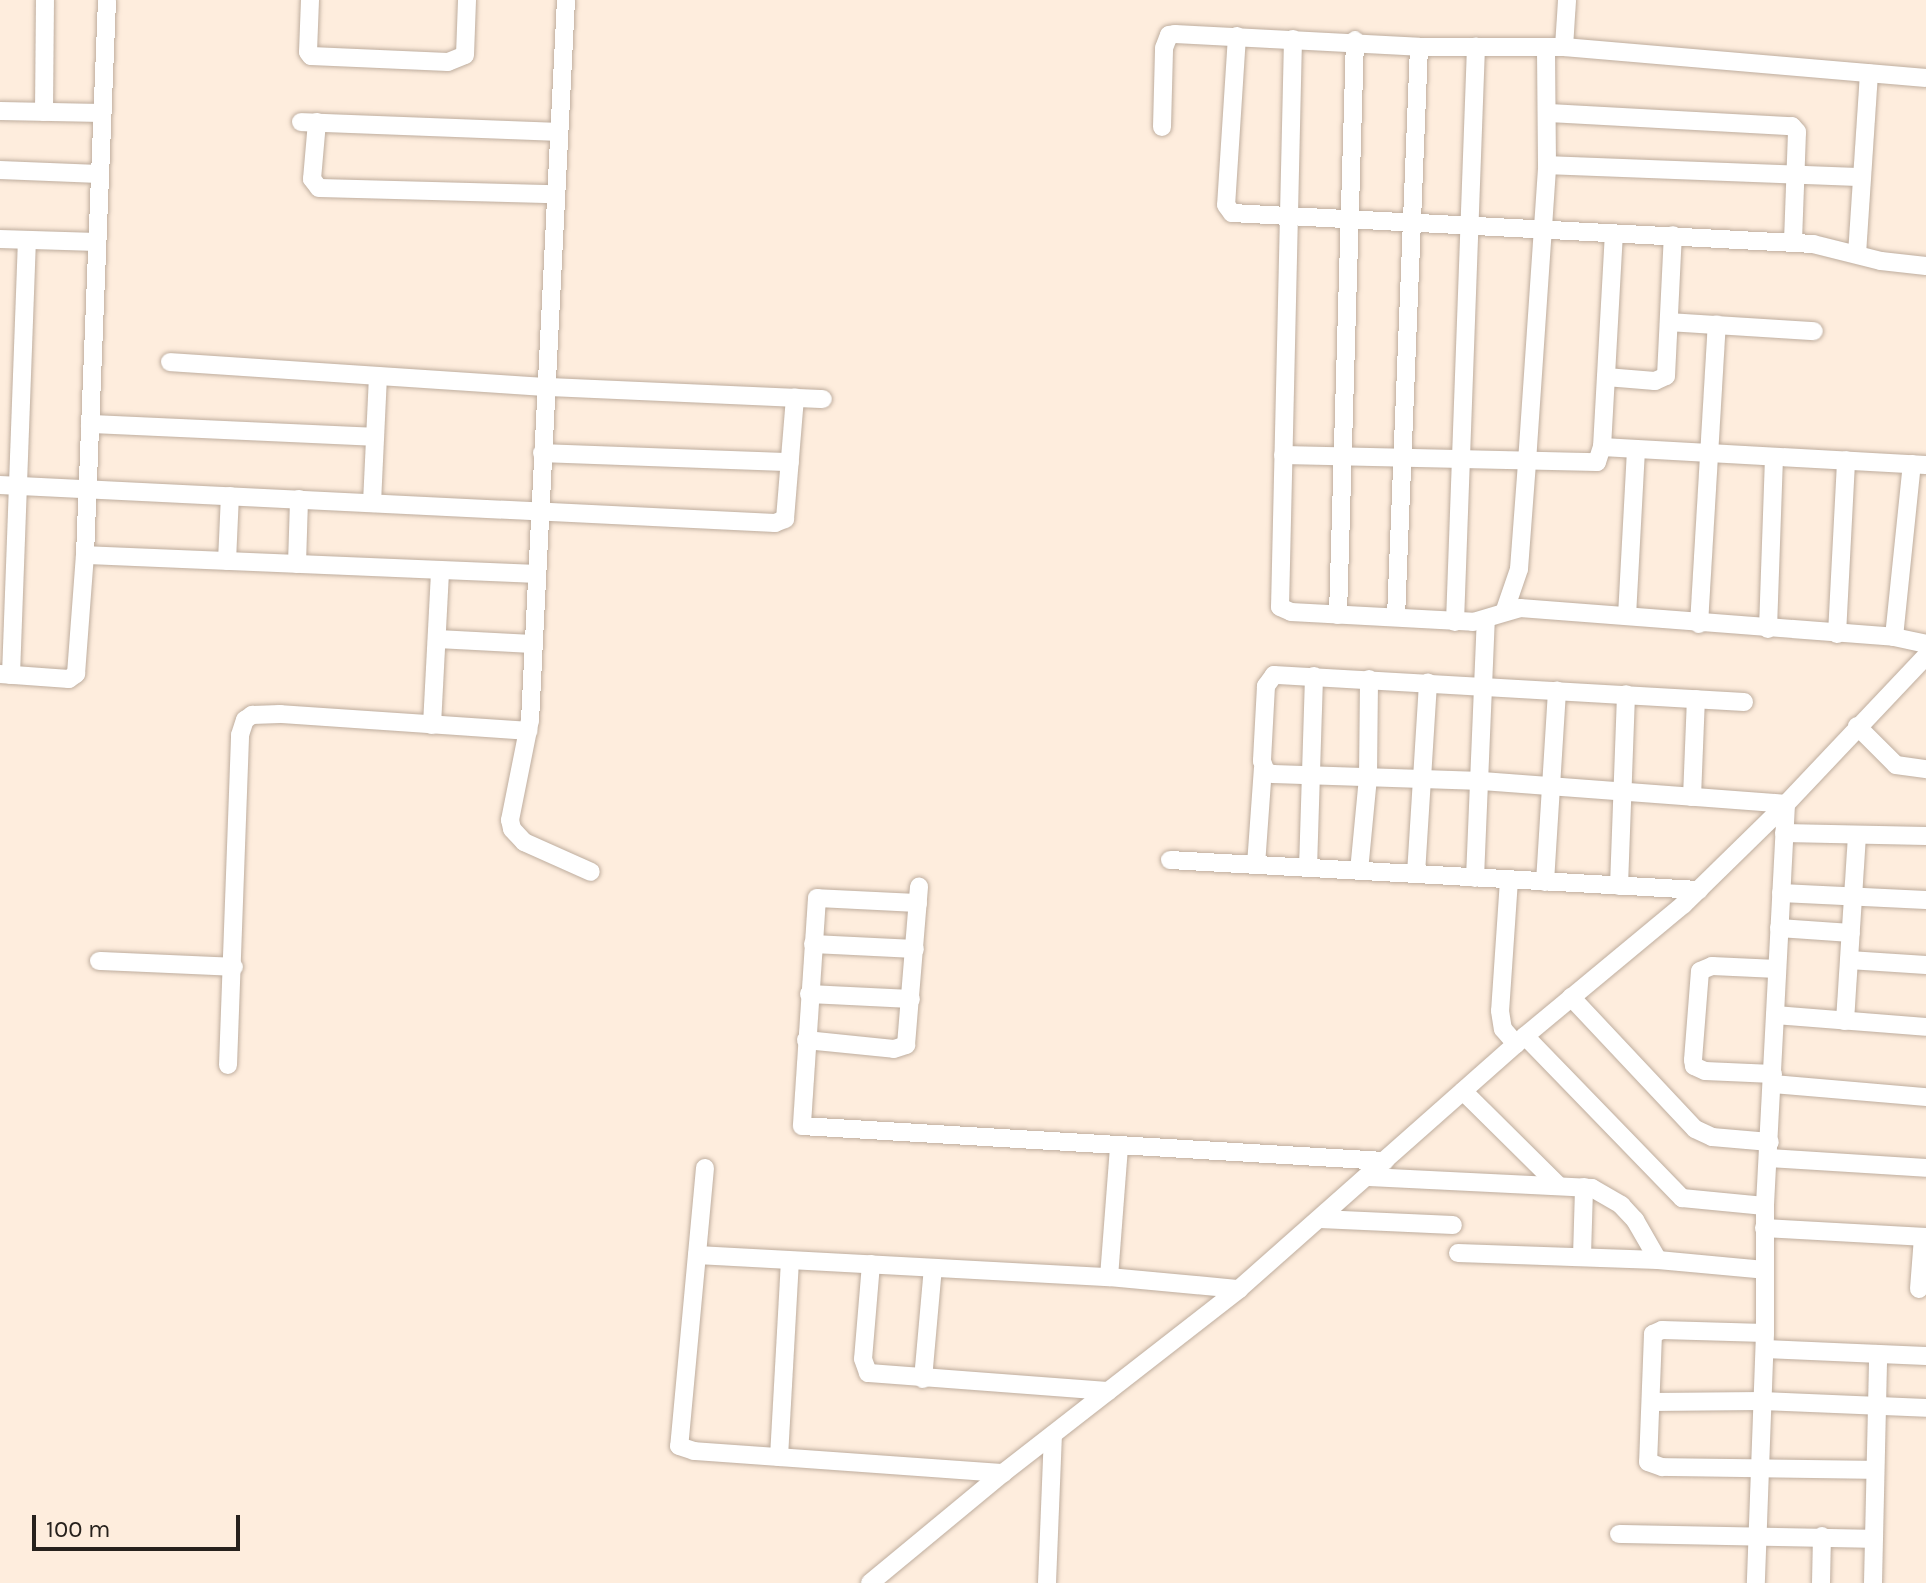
<!DOCTYPE html>
<style>
body{margin:0}
#map{position:relative;width:1926px;height:1583px;overflow:hidden;background:#feeddd;font-family:Karla,sans-serif}
div>[style]{position:absolute}
.roads{filter:drop-shadow(0 0 2px #bead9e) drop-shadow(0 0 2px #bead9e)}
.minor>*{height:18px;margin:-9px;padding:0 9px;transform-origin:9px;border-radius:9px;background:#fff}
span{translate:-50% -50%;white-space:nowrap;text-align:center;line-height:1.15;-webkit-text-stroke:8px #feeddd;paint-order:stroke}
.scale{position:absolute;left:32px;top:1515px;width:208px;height:36px;box-sizing:border-box;border:4px solid #27211c;border-top:0;padding-left:10px;font-size:24px;line-height:28px;white-space:nowrap;color:#27211c;-webkit-text-stroke:6px #feeddd;paint-order:stroke}
</style>
<div id="map">
<div class="roads">
<div class="minor">
<div style="left:310px;top:0;width:52px;rotate:92.2deg"></div>
<div style="left:308px;top:52px;width:5px;rotate:53deg"></div>
<div style="left:311px;top:56px;width:137px;rotate:2.5deg"></div>
<div style="left:448px;top:62px;width:18px;rotate:-22deg"></div>
<div style="left:465px;top:55px;width:55px;rotate:-87.9deg"></div>
<div style="left:566px;top:0;width:721px;rotate:92.86deg"></div>
<div style="left:530px;top:720px;width:102px;rotate:101.3deg"></div>
<div style="left:510px;top:820px;width:9px;rotate:77deg"></div>
<div style="left:512px;top:829px;width:18px;rotate:47deg"></div>
<div style="left:524px;top:842px;width:73px;rotate:24.1deg"></div>
<div style="left:1237px;top:36px;width:169px;rotate:93.7deg"></div>
<div style="left:1226px;top:205px;width:10px;rotate:53deg"></div>
<div style="left:1232px;top:213px;width:582px;rotate:3.05deg"></div>
<div style="left:1813px;top:244px;width:70px;rotate:14deg"></div>
<div style="left:1881px;top:261px;width:45px;rotate:6.3deg"></div>
<div style="left:1293px;top:39px;width:568px;rotate:91.31deg"></div>
<div style="left:1280px;top:607px;width:12px;rotate:24deg"></div>
<div style="left:1291px;top:612px;width:182px;rotate:3.1deg"></div>
<div style="left:1473px;top:622px;width:49px;rotate:-16.6deg"></div>
<div style="left:1520px;top:608px;width:375px;rotate:4.4deg"></div>
<div style="left:1894px;top:637px;width:33px;rotate:12deg"></div>
<div style="left:1564px;top:47px;width:47px;rotate:-86.3deg"></div>
<div style="left:0;top:111px;width:102px;rotate:1.1deg"></div>
<div style="left:44px;top:112px;width:112px;rotate:-89.5deg"></div>
<div style="left:1549px;top:113px;width:243px;rotate:3.1deg"></div>
<div style="left:1792px;top:126px;width:8px;rotate:50deg"></div>
<div style="left:1797px;top:132px;width:111px;rotate:92.1deg"></div>
<div style="left:301px;top:122px;width:257px;rotate:2.2deg"></div>
<div style="left:317px;top:122px;width:57px;rotate:95deg"></div>
<div style="left:312px;top:179px;width:11px;rotate:52deg"></div>
<div style="left:319px;top:188px;width:236px;rotate:1.5deg"></div>
<div style="left:1162px;top:127px;width:79px;rotate:-88.5deg"></div>
<div style="left:1164px;top:48px;width:14px;rotate:-69deg"></div>
<div style="left:1169px;top:35px;width:6px;rotate:-9deg"></div>
<div style="left:1175px;top:34px;width:244px;rotate:3deg"></div>
<div style="left:1419px;top:47px;width:145px"></div>
<div style="left:1564px;top:47px;width:363px;rotate:4.9deg"></div>
<div style="left:1547px;top:165px;width:315px;rotate:2.2deg"></div>
<div style="left:0;top:170px;width:99px;rotate:2.3deg"></div>
<div style="left:0;top:239px;width:97px;rotate:1.8deg"></div>
<div style="left:1857px;top:254px;width:181px;rotate:-86.2deg"></div>
<div style="left:1669px;top:322px;width:145px;rotate:3.6deg"></div>
<div style="left:170px;top:362px;width:378px;rotate:3.8deg"></div>
<div style="left:547px;top:387px;width:276px;rotate:2.5deg"></div>
<div style="left:1606px;top:377px;width:49px;rotate:4.7deg"></div>
<div style="left:1655px;top:381px;width:12px;rotate:-24deg"></div>
<div style="left:1666px;top:376px;width:141px;rotate:-87.2deg"></div>
<div style="left:90px;top:424px;width:285px;rotate:2.6deg"></div>
<div style="left:1602px;top:447px;width:324px;rotate:3.2deg"></div>
<div style="left:542px;top:453px;width:248px;rotate:2.1deg"></div>
<div style="left:1283px;top:455px;width:314px;rotate:1.3deg"></div>
<div style="left:1597px;top:462px;width:16px;rotate:-72deg"></div>
<div style="left:1602px;top:447px;width:213px;rotate:-86.8deg"></div>
<div style="left:0;top:485px;width:776px;rotate:2.81deg"></div>
<div style="left:775px;top:523px;width:11px;rotate:-22deg"></div>
<div style="left:785px;top:519px;width:122px;rotate:-85.3deg"></div>
<div style="left:372px;top:503px;width:127px;rotate:-87.3deg"></div>
<div style="left:85px;top:555px;width:450px;rotate:2.4deg"></div>
<div style="left:227px;top:561px;width:65px;rotate:-87.4deg"></div>
<div style="left:297px;top:564px;width:65px;rotate:-88.2deg"></div>
<div style="left:1505px;top:610px;width:43px;rotate:-71.1deg"></div>
<div style="left:1519px;top:569px;width:107px;rotate:-85.7deg"></div>
<div style="left:1527px;top:462px;width:298px;rotate:-86.1deg"></div>
<div style="left:1547px;top:165px;width:117px;rotate:-90.5deg"></div>
<div style="left:1338px;top:615px;width:575px;rotate:-88.31deg"></div>
<div style="left:1627px;top:616px;width:167px;rotate:-86.9deg"></div>
<div style="left:1396px;top:617px;width:570px;rotate:-87.69deg"></div>
<div style="left:1455px;top:622px;width:576px;rotate:-87.91deg"></div>
<div style="left:1699px;top:624px;width:300px;rotate:-86.6deg"></div>
<div style="left:1768px;top:629px;width:172px;rotate:-88deg"></div>
<div style="left:1837px;top:634px;width:174px;rotate:-87deg"></div>
<div style="left:1894px;top:637px;width:174px;rotate:-84.1deg"></div>
<div style="left:437px;top:639px;width:96px;rotate:3deg"></div>
<div style="left:0;top:674px;width:69px;rotate:4.1deg"></div>
<div style="left:69px;top:679px;width:9px;rotate:-36deg"></div>
<div style="left:76px;top:674px;width:119px;rotate:-85.7deg"></div>
<div style="left:85px;top:555px;width:555px;rotate:-87.73deg"></div>
<div style="left:11px;top:675px;width:435px;rotate:-87.9deg"></div>
<div style="left:1744px;top:702px;width:471px;rotate:-176.7deg"></div>
<div style="left:1274px;top:675px;width:14px;rotate:126deg"></div>
<div style="left:1266px;top:686px;width:75px;rotate:93.1deg"></div>
<div style="left:1262px;top:761px;width:12px;rotate:70deg"></div>
<div style="left:1266px;top:772px;width:7px;rotate:16deg"></div>
<div style="left:1273px;top:774px;width:209px;rotate:1.9deg"></div>
<div style="left:1482px;top:781px;width:305px;rotate:4.3deg"></div>
<div style="left:1786px;top:804px;width:403px;rotate:93deg"></div>
<div style="left:1765px;top:1206px;width:127px;rotate:90deg"></div>
<div style="left:1765px;top:1333px;width:250px;rotate:92.1deg"></div>
<div style="left:432px;top:725px;width:155px;rotate:-87deg"></div>
<div style="left:1857px;top:726px;width:55px;rotate:45deg"></div>
<div style="left:1896px;top:765px;width:30px;rotate:8deg"></div>
<div style="left:1692px;top:797px;width:98px;rotate:-87.7deg"></div>
<div style="left:1784px;top:833px;width:142px;rotate:1.2deg"></div>
<div style="left:1170px;top:860px;width:530px;rotate:3.25deg"></div>
<div style="left:1256px;top:865px;width:97px;rotate:-85.9deg"></div>
<div style="left:1308px;top:868px;width:192px;rotate:-88.2deg"></div>
<div style="left:1359px;top:871px;width:94px;rotate:-84.5deg"></div>
<div style="left:1368px;top:777px;width:98px;rotate:-89.4deg"></div>
<div style="left:1416px;top:874px;width:192px;rotate:-86.4deg"></div>
<div style="left:1475px;top:878px;width:258px;rotate:-87.6deg"></div>
<div style="left:1509px;top:880px;width:131px;rotate:93.9deg"></div>
<div style="left:1500px;top:1011px;width:18px;rotate:81deg"></div>
<div style="left:1503px;top:1029px;width:20px;rotate:49deg"></div>
<div style="left:1545px;top:882px;width:192px;rotate:-86.4deg"></div>
<div style="left:1619px;top:886px;width:192px;rotate:-87.9deg"></div>
<div style="left:1781px;top:893px;width:145px;rotate:2.8deg"></div>
<div style="left:918px;top:903px;width:101px;rotate:-177.2deg"></div>
<div style="left:817px;top:898px;width:228px;rotate:93.8deg"></div>
<div style="left:802px;top:1126px;width:584px;rotate:3.44deg"></div>
<div style="left:1779px;top:928px;width:72px;rotate:4deg"></div>
<div style="left:813px;top:944px;width:102px;rotate:2.8deg"></div>
<div style="left:1849px;top:960px;width:77px;rotate:3.7deg"></div>
<div style="left:99px;top:961px;width:135px;rotate:2.5deg"></div>
<div style="left:809px;top:994px;width:102px;rotate:2.8deg"></div>
<div style="left:1571px;top:997px;width:181px;rotate:46.8deg"></div>
<div style="left:1695px;top:1129px;width:19px;rotate:25deg"></div>
<div style="left:1712px;top:1137px;width:58px;rotate:4.9deg"></div>
<div style="left:1775px;top:1015px;width:151px;rotate:4.5deg"></div>
<div style="left:1845px;top:1021px;width:186px;rotate:-86.3deg"></div>
<div style="left:1525px;top:1036px;width:226px;rotate:45.9deg"></div>
<div style="left:1682px;top:1198px;width:83px;rotate:5.5deg"></div>
<div style="left:806px;top:1040px;width:88px;rotate:5.8deg"></div>
<div style="left:894px;top:1049px;width:13px;rotate:-18deg"></div>
<div style="left:906px;top:1045px;width:159px;rotate:-85.3deg"></div>
<div style="left:228px;top:1065px;width:330px;rotate:-87.9deg"></div>
<div style="left:240px;top:735px;width:16px;rotate:-72deg"></div>
<div style="left:245px;top:720px;width:9px;rotate:-36deg"></div>
<div style="left:252px;top:715px;width:28px;rotate:-2deg"></div>
<div style="left:280px;top:714px;width:249px;rotate:3.9deg"></div>
<div style="left:1773px;top:1074px;width:68px;rotate:-177.5deg"></div>
<div style="left:1705px;top:1071px;width:12px;rotate:-156deg"></div>
<div style="left:1694px;top:1066px;width:6px;rotate:-99deg"></div>
<div style="left:1693px;top:1060px;width:89px;rotate:-85.5deg"></div>
<div style="left:1700px;top:971px;width:13px;rotate:-23deg"></div>
<div style="left:1712px;top:966px;width:65px;rotate:2.6deg"></div>
<div style="left:1773px;top:1084px;width:154px;rotate:4.9deg"></div>
<div style="left:1463px;top:1091px;width:132px;rotate:44.7deg"></div>
<div style="left:1769px;top:1158px;width:157px;rotate:3.6deg"></div>
<div style="left:705px;top:1168px;width:279px;rotate:95.3deg"></div>
<div style="left:679px;top:1446px;width:16px;rotate:18deg"></div>
<div style="left:694px;top:1451px;width:310px;rotate:4.1deg"></div>
<div style="left:1369px;top:1177px;width:223px;rotate:2.8deg"></div>
<div style="left:1592px;top:1188px;width:34px;rotate:30deg"></div>
<div style="left:1621px;top:1205px;width:21px;rotate:47deg"></div>
<div style="left:1635px;top:1220px;width:46px;rotate:60.1deg"></div>
<div style="left:1320px;top:1219px;width:133px;rotate:2.6deg"></div>
<div style="left:1764px;top:1228px;width:162px;rotate:3.2deg"></div>
<div style="left:1458px;top:1253px;width:200px;rotate:2deg"></div>
<div style="left:1658px;top:1260px;width:107px;rotate:5.3deg"></div>
<div style="left:697px;top:1255px;width:413px;rotate:3.1deg"></div>
<div style="left:1109px;top:1277px;width:131px;rotate:5.3deg"></div>
<div style="left:1582px;top:1256px;width:69px;rotate:-88.3deg"></div>
<div style="left:871px;top:1264px;width:95px;rotate:94.8deg"></div>
<div style="left:863px;top:1359px;width:15px;rotate:70deg"></div>
<div style="left:868px;top:1373px;width:241px;rotate:4.3deg"></div>
<div style="left:1109px;top:1277px;width:131px;rotate:-85.6deg"></div>
<div style="left:1919px;top:1289px;width:52px;rotate:-85.6deg"></div>
<div style="left:1765px;top:1333px;width:103px;rotate:-178.3deg"></div>
<div style="left:1662px;top:1330px;width:10px;rotate:156deg"></div>
<div style="left:1653px;top:1334px;width:128px;rotate:92.2deg"></div>
<div style="left:1648px;top:1462px;width:15px;rotate:20deg"></div>
<div style="left:1662px;top:1467px;width:213px;rotate:0.8deg"></div>
<div style="left:1765px;top:1349px;width:161px;rotate:2.5deg"></div>
<div style="left:923px;top:1379px;width:111px;rotate:-84.9deg"></div>
<div style="left:1651px;top:1402px;width:111px;rotate:-0.5deg"></div>
<div style="left:1762px;top:1401px;width:164px;rotate:2.4deg"></div>
<div style="left:779px;top:1457px;width:196px;rotate:-86.8deg"></div>
<div style="left:1619px;top:1534px;width:253px;rotate:1.1deg"></div>
<div style="left:870px;top:1583px;width:173px;rotate:-39.6deg"></div>
<div style="left:1003px;top:1473px;width:299px;rotate:-37.9deg"></div>
<div style="left:1239px;top:1289px;width:382px;rotate:-41.5deg"></div>
<div style="left:1525px;top:1036px;width:205px;rotate:-39.7deg"></div>
<div style="left:1683px;top:905px;width:144px;rotate:-44.4deg"></div>
<div style="left:1786px;top:804px;width:204px;rotate:-46.6deg"></div>
<div style="left:1047px;top:1583px;width:148px;rotate:-87.7deg"></div>
<div style="left:1821px;top:1583px;width:47px;rotate:-88.8deg"></div>
<div style="left:1873px;top:1583px;width:229px;rotate:-88.7deg"></div>
</div>
</div>
<div class="scale">100 m</div>
</div>
